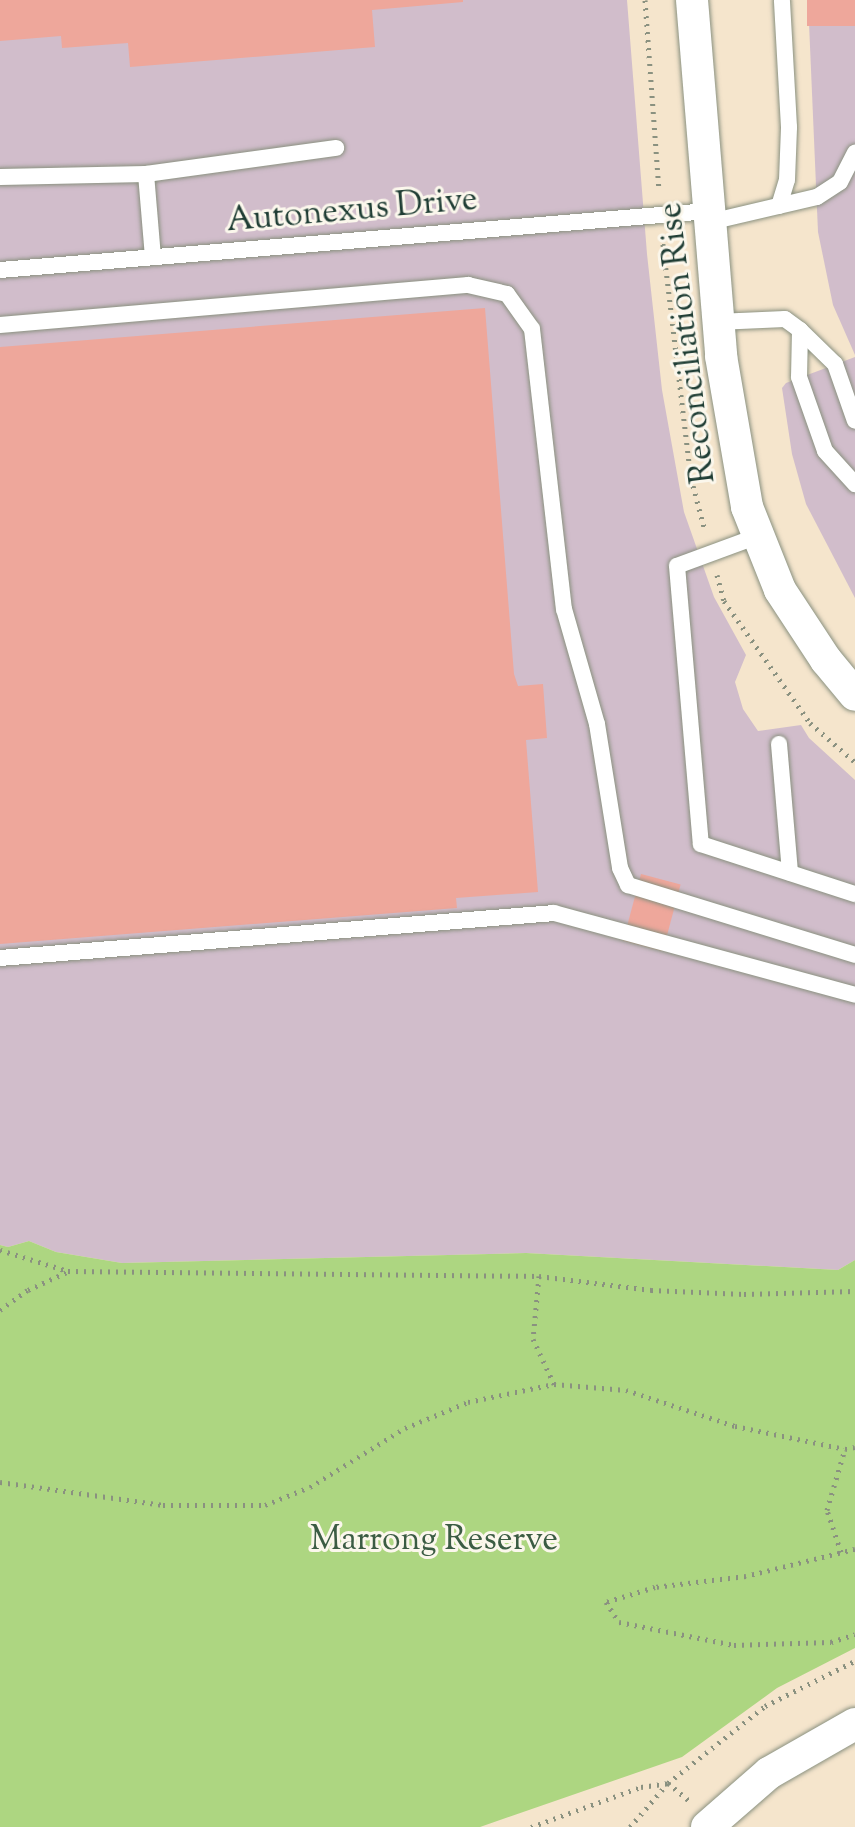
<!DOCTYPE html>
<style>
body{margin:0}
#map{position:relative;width:855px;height:1827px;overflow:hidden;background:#f5e5cc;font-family:"Sorts Mill Goudy",serif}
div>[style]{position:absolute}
.industrial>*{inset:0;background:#d1bdcb}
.green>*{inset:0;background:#add681}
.building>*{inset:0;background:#eea79b;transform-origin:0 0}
.path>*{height:5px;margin-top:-2.5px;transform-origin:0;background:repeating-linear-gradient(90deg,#8a9180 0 2px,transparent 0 8px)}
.roads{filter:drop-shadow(0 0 2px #8a9180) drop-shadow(0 0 2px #8a9180)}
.service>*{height:16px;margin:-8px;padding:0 8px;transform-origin:8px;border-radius:8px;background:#fff}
.minor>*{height:32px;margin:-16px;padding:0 16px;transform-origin:16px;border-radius:16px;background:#fff}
span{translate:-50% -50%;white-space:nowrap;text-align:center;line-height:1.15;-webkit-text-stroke:6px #fbf7ec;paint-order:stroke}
.street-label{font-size:34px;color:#1f3d34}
.park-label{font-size:34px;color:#3b5c43}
</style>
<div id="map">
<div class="industrial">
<div style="clip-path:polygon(0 0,627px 0,647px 254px,662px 390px,684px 512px,714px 597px,746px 655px,735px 682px,743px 709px,758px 731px,801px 725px,809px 738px,855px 780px,855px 1260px,838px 1270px,526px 1253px,122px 1263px,56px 1252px,29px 1241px,8px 1247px,0 1245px)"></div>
<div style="clip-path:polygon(808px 0,855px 0,855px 355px,833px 305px,818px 232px)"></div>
<div style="clip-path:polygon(855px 357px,855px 598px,806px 504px,792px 454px,782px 388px,786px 383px)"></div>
</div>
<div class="green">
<div style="clip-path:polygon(29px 1241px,56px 1252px,122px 1263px,526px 1253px,838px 1270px,855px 1260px,855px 1648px,777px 1688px,682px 1757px,480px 1827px,0 1827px,0 1245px,8px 1247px)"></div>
</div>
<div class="building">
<div style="clip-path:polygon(0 0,463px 0,463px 2px,372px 10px,375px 47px,130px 67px,128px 43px,62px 48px,61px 36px,0 41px)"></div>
<div style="left:807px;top:0;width:48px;height:26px"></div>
<div style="clip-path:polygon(485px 308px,514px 674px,518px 686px,543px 684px,547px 738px,526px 740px,538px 892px,456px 898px,457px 908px,0 944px,0 347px)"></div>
<div style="left:641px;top:874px;width:41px;height:69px;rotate:15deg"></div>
</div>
<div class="path">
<div style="left:645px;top:0;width:191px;rotate:85.8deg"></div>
<div style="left:662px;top:236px;width:244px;rotate:83.2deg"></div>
<div style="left:691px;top:478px;width:55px;rotate:75.2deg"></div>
<div style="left:717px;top:575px;width:27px;rotate:75deg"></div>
<div style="left:724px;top:601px;width:149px;rotate:54.8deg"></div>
<div style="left:810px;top:723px;width:60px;rotate:40.9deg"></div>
<div style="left:0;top:1250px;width:71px;rotate:17.2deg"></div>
<div style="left:68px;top:1271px;width:471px;rotate:0.6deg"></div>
<div style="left:539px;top:1276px;width:63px;rotate:95.4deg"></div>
<div style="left:533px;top:1339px;width:50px;rotate:65deg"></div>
<div style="left:539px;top:1276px;width:113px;rotate:7.1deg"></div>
<div style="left:651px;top:1290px;width:93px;rotate:2.5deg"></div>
<div style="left:744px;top:1294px;width:111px;rotate:-1.5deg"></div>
<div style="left:0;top:1310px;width:34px;rotate:-36deg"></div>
<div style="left:28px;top:1290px;width:43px;rotate:-24.8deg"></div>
<div style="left:0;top:1482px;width:165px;rotate:8deg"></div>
<div style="left:163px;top:1505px;width:102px"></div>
<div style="left:265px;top:1505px;width:48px;rotate:-21.8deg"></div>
<div style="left:310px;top:1487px;width:112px;rotate:-31.8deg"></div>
<div style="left:405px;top:1428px;width:68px;rotate:-22.4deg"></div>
<div style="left:468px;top:1402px;width:88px;rotate:-11.8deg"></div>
<div style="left:554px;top:1384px;width:72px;rotate:4.8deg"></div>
<div style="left:626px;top:1390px;width:115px;rotate:18.3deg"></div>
<div style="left:735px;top:1426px;width:112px;rotate:11.8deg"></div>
<div style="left:845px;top:1449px;width:10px;rotate:-11deg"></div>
<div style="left:855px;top:1549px;width:112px;rotate:166.1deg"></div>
<div style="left:746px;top:1576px;width:92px;rotate:173.1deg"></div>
<div style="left:655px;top:1587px;width:51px;rotate:163deg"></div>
<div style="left:606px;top:1602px;width:24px;rotate:57deg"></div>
<div style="left:619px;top:1622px;width:117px;rotate:11.3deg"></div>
<div style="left:734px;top:1645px;width:97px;rotate:-1.8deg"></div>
<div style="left:831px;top:1642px;width:25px;rotate:-18deg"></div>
<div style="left:841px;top:1552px;width:44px;rotate:-108.4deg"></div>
<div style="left:827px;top:1510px;width:64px;rotate:-73.6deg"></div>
<div style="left:531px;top:1827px;width:117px;rotate:-20deg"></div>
<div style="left:641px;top:1787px;width:27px;rotate:-8deg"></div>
<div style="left:668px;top:1783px;width:30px;rotate:40deg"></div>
<div style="left:630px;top:1827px;width:58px;rotate:-49.2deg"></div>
<div style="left:668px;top:1783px;width:124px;rotate:-38.4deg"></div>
<div style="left:765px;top:1706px;width:101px;rotate:-26.6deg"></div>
</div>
<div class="roads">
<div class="service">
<div style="left:146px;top:174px;width:83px;rotate:85.2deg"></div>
<div style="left:0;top:177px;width:146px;rotate:-1.2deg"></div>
<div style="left:146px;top:174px;width:192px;rotate:-7.8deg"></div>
<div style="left:779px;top:206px;width:27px;rotate:-73deg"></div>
<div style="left:787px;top:180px;width:53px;rotate:-87.8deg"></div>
<div style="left:789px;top:127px;width:127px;rotate:-93.2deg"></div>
<div style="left:710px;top:222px;width:110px;rotate:-13.2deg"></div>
<div style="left:817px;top:197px;width:27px;rotate:-33deg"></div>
<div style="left:840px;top:182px;width:33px;rotate:-63deg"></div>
<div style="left:0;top:270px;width:711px;rotate:-4.76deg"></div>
<div style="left:717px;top:322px;width:68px;rotate:-2.5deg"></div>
<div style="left:785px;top:319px;width:19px;rotate:36deg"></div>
<div style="left:800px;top:330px;width:49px;rotate:44.2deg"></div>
<div style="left:835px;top:364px;width:60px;rotate:70.7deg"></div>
<div style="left:0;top:325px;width:470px;rotate:-4.9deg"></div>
<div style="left:468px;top:285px;width:40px;rotate:13deg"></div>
<div style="left:507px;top:294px;width:43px;rotate:54.5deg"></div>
<div style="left:532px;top:329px;width:282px;rotate:83.5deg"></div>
<div style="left:564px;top:609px;width:120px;rotate:74deg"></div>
<div style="left:597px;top:724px;width:146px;rotate:80.9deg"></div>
<div style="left:620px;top:868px;width:19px;rotate:65deg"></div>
<div style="left:628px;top:885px;width:238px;rotate:17.1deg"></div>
<div style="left:800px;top:330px;width:47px;rotate:91.2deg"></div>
<div style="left:799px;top:377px;width:78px;rotate:70.6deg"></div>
<div style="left:825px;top:451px;width:45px;rotate:47.7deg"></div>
<div style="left:758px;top:536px;width:86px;rotate:159.7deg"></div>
<div style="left:677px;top:566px;width:279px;rotate:85.1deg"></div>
<div style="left:701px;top:844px;width:162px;rotate:18deg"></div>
<div style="left:779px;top:744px;width:129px;rotate:85.1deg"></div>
<div style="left:0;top:958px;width:556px;rotate:-4.64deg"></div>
<div style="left:554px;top:913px;width:312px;rotate:15.2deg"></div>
</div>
<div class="minor">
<div style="left:692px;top:0;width:357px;rotate:85.3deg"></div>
<div style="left:721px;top:356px;width:153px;rotate:80.2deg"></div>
<div style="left:747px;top:507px;width:89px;rotate:68.3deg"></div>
<div style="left:780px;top:590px;width:84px;rotate:56.7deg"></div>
<div style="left:826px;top:660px;width:45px;rotate:50.4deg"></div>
<div style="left:707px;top:1827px;width:82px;rotate:-41.1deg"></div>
<div style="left:769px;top:1773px;width:99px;rotate:-29.7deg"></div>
</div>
</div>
<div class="street-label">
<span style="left:352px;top:211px;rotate:-5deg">Autonexus Drive</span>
<span style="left:688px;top:343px;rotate:-97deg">Reconciliation Rise</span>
</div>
<div class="park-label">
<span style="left:434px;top:1541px">Marrong Reserve</span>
</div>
</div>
